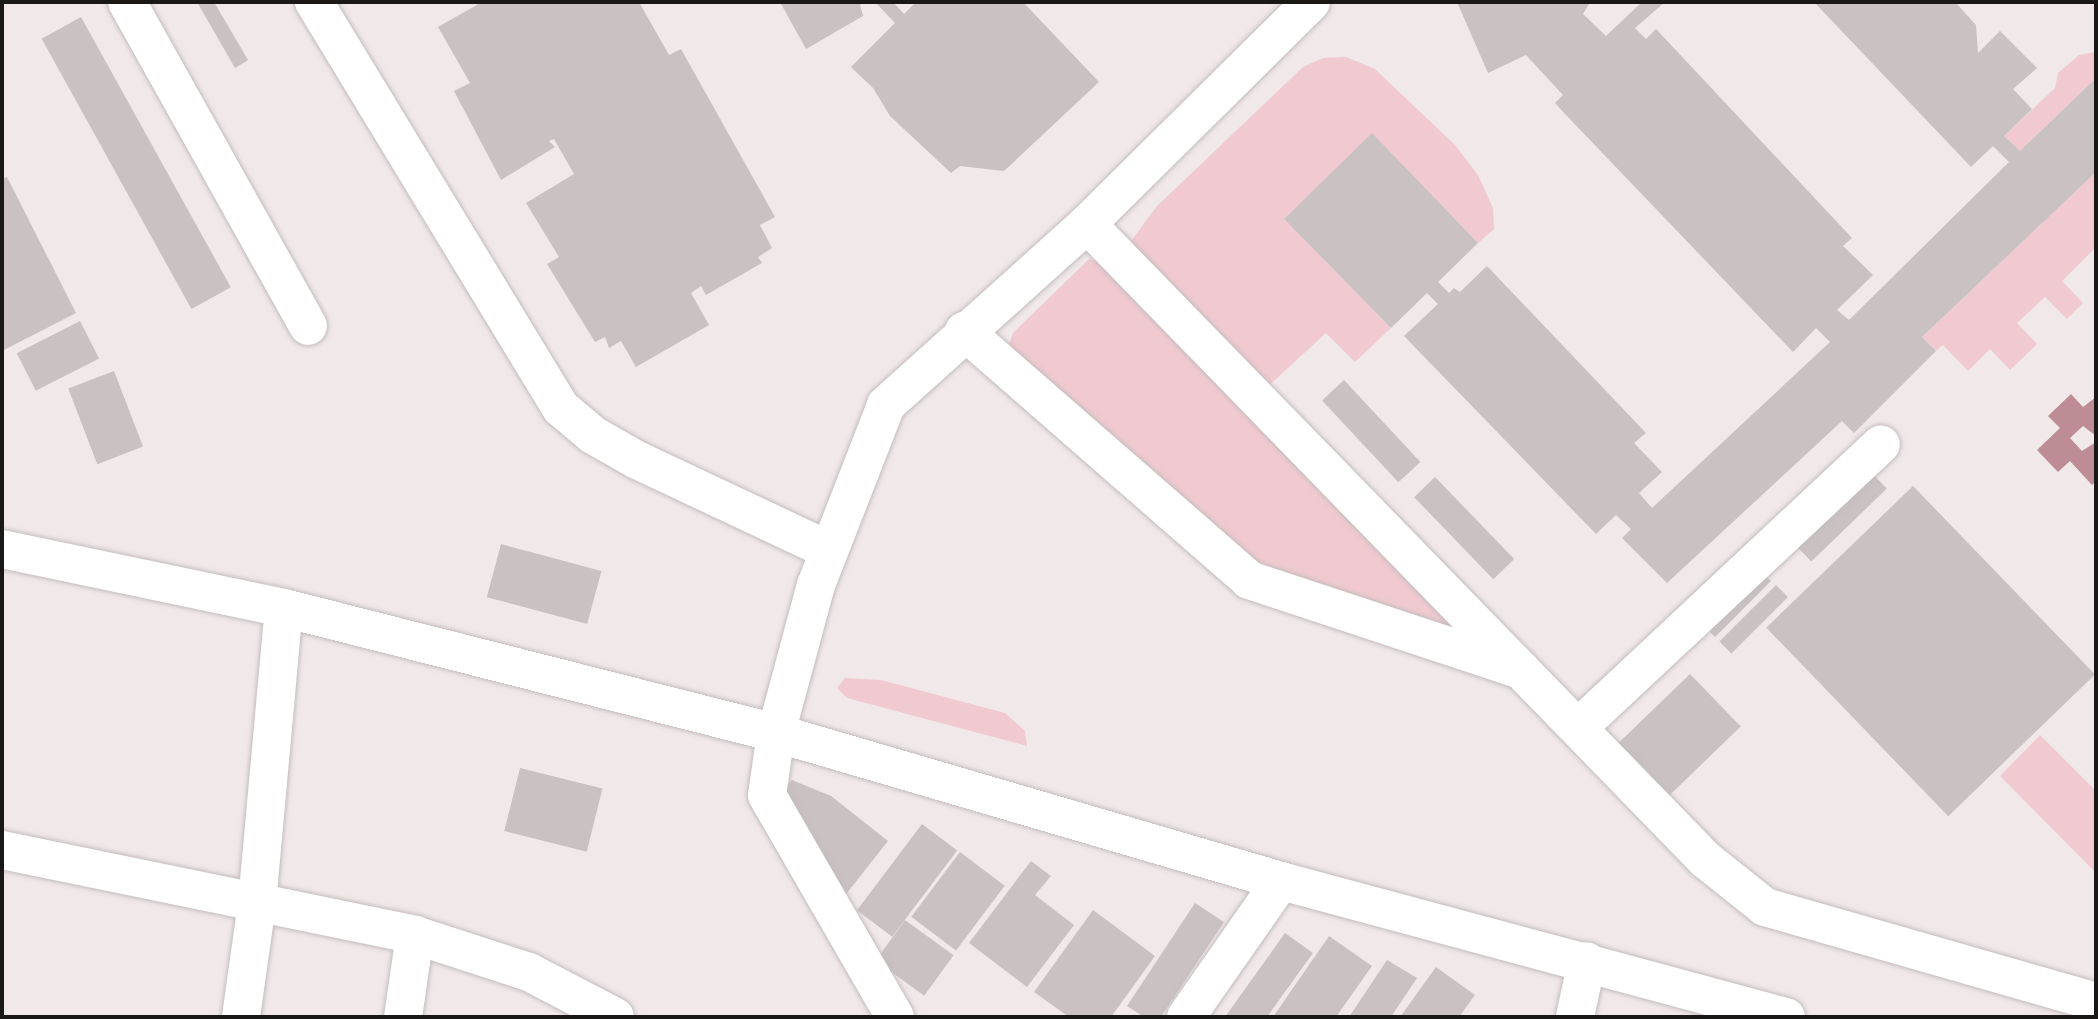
<!DOCTYPE html>
<style>
body{margin:0}
#map{position:relative;width:2098px;height:1019px;overflow:hidden;background:#f0e8e9;font-family:"DejaVu Sans",sans-serif}
div>[style]{position:absolute}
.green>*{inset:0;background:#f0cad0}
.water>*{inset:0;background:#bd8c95}
.building>*{inset:0;background:#c9c1c2;transform-origin:0 0}
.roads{filter:drop-shadow(0 0 2px #c4bcbd) drop-shadow(0 0 2px #c4bcbd)}
.minor>*{height:38px;margin:-19px;padding:0 19px;transform-origin:19px;border-radius:19px;background:#fff}
span{translate:-50% -50%;white-space:nowrap;text-align:center;line-height:1.15;-webkit-text-stroke:6px #fef5f6;paint-order:stroke}
.frame{position:absolute;inset:0;border:4px solid #1a1717;pointer-events:none}
</style>
<div id="map">
<div class="green">
<div style="clip-path:polygon(2096px 52px,2096px 78px,2020px 151px,2004px 136px,2055px 88px,2058px 73px,2079px 55px)"></div>
<div style="clip-path:polygon(1346px 57px,1375px 69px,1455px 145px,1478px 175px,1493px 208px,1494px 229px,1478px 243px,1372px 134px,1284px 219px,1391px 328px,1355px 362px,1326px 333px,1265px 389px,1129px 244px,1156px 207px,1303px 67px,1323px 58px)"></div>
<div style="clip-path:polygon(2096px 172px,2096px 247px,2062px 281px,2083px 303px,2067px 319px,2045px 297px,2017px 323px,2037px 344px,2010px 370px,1990px 349px,1968px 371px,1943px 345px,1936px 351px,1922px 337px)"></div>
<div style="clip-path:polygon(1089px 259px,1119px 268px,1500px 655px,1248px 569px,1006px 352px,1013px 333px)"></div>
<div style="clip-path:polygon(845px 678px,881px 680px,1005px 713px,1025px 731px,1027px 746px,847px 698px,837px 688px)"></div>
<div style="clip-path:polygon(2040px 735px,2096px 791px,2096px 873px,2000px 776px)"></div>
</div>
<div class="water">
<div style="clip-path:polygon(2071px 394px,2083px 407px,2096px 397px,2096px 436px,2083px 426px,2070px 438px,2082px 451px,2096px 442px,2096px 481px,2092px 485px,2070px 461px,2058px 472px,2037px 450px,2060px 428px,2048px 416px)"></div>
</div>
<div class="building">
<div style="clip-path:polygon(197px 2px,214px 2px,248px 60px,235px 68px)"></div>
<div style="clip-path:polygon(482px 2px,639px 2px,669px 55px,681px 49px,775px 217px,760px 225px,772px 248px,758px 257px,762px 263px,706px 295px,701px 286px,691px 293px,709px 325px,636px 367px,621px 341px,609px 348px,605px 337px,595px 342px,547px 264px,559px 257px,526px 203px,574px 174px,554px 139px,549px 141px,555px 147px,501px 180px,454px 91px,470px 83px,438px 27px)"></div>
<div style="clip-path:polygon(780px 2px,864px 2px,860px 5px,863px 16px,806px 49px)"></div>
<div style="clip-path:polygon(875px 2px,893px 2px,904px 14px,916px 2px,1023px 2px,1099px 82px,1004px 171px,960px 166px,951px 173px,890px 116px,873px 88px,851px 67px,895px 23px)"></div>
<div style="clip-path:polygon(1457px 2px,1590px 2px,1583px 14px,1606px 36px,1642px 2px,1665px 2px,1635px 28px,1646px 39px,1656px 29px,1852px 238px,1843px 246px,1873px 275px,1837px 310px,1849px 320px,2009px 162px,1993px 146px,1971px 167px,1814px 2px,1955px 2px,1976px 25px,1978px 53px,2000px 31px,2037px 68px,2013px 89px,2032px 109px,2004px 136px,2020px 151px,2096px 78px,2096px 172px,1922px 337px,1936px 351px,1854px 433px,1842px 421px,1667px 583px,1622px 538px,1631px 529px,1616px 515px,1596px 534px,1404px 336px,1438px 304px,1427px 293px,1391px 328px,1284px 219px,1372px 133px,1478px 243px,1438px 282px,1449px 293px,1454px 288px,1460px 292px,1487px 266px,1646px 433px,1634px 443px,1662px 472px,1639px 493px,1652px 508px,1830px 342px,1816px 328px,1793px 352px,1566px 115px,1555px 103px,1563px 95px,1526px 55px,1488px 73px)"></div>
<div style="left:81px;top:17px;width:309px;height:45px;rotate:61deg"></div>
<div style="clip-path:polygon(7px 177px,76px 313px,2px 351px,2px 179px)"></div>
<div style="left:80px;top:321px;width:42px;height:71px;rotate:63deg"></div>
<div style="left:114px;top:371px;width:81px;height:49px;rotate:69deg"></div>
<div style="left:1344px;top:380px;width:112px;height:30px;rotate:47deg"></div>
<div style="left:1866px;top:467px;width:30px;height:105px;rotate:46deg"></div>
<div style="left:1435px;top:477px;width:114px;height:29px;rotate:46deg"></div>
<div style="left:1913px;top:486px;width:262px;height:204px;rotate:46deg"></div>
<div style="left:501px;top:544px;width:104px;height:55px;rotate:15deg"></div>
<div style="left:1759px;top:569px;width:17px;height:79px;rotate:45deg"></div>
<div style="left:1776px;top:585px;width:17px;height:80px;rotate:45deg"></div>
<div style="left:1690px;top:674px;width:73px;height:104px;rotate:46deg"></div>
<div style="left:520px;top:768px;width:85px;height:65px;rotate:14deg"></div>
<div style="clip-path:polygon(792px 780px,831px 796px,888px 841px,839px 903px,775px 798px)"></div>
<div style="left:922px;top:824px;width:44px;height:108px;rotate:37deg"></div>
<div style="left:960px;top:852px;width:56px;height:81px;rotate:37deg"></div>
<div style="clip-path:polygon(1031px 861px,1051px 876px,1035px 895px,1074px 925px,1027px 987px,969px 943px)"></div>
<div style="clip-path:polygon(1195px 903px,1224px 922px,1161px 1017px,1144px 1017px,1127px 1006px)"></div>
<div style="clip-path:polygon(1093px 910px,1155px 956px,1111px 1017px,1069px 1017px,1034px 992px)"></div>
<div style="left:905px;top:920px;width:60px;height:50px;rotate:36deg"></div>
<div style="clip-path:polygon(1285px 933px,1313px 953px,1267px 1017px,1225px 1017px)"></div>
<div style="clip-path:polygon(1329px 936px,1372px 966px,1336px 1017px,1273px 1017px)"></div>
<div style="clip-path:polygon(1387px 960px,1417px 978px,1391px 1017px,1349px 1017px)"></div>
<div style="clip-path:polygon(1436px 967px,1475px 995px,1459px 1017px,1400px 1017px)"></div>
</div>
<div class="roads">
<div class="minor">
<div style="left:127px;top:2px;width:371px;rotate:60.8deg"></div>
<div style="left:314px;top:2px;width:475px;rotate:58.7deg"></div>
<div style="left:561px;top:408px;width:42px;rotate:40.2deg"></div>
<div style="left:593px;top:435px;width:51px;rotate:29.6deg"></div>
<div style="left:637px;top:460px;width:211px;rotate:25.2deg"></div>
<div style="left:1087px;top:224px;width:888px;rotate:45.78deg"></div>
<div style="left:1706px;top:860px;width:75px;rotate:38.5deg"></div>
<div style="left:1765px;top:907px;width:344px;rotate:16deg"></div>
<div style="left:964px;top:331px;width:378px;rotate:41.1deg"></div>
<div style="left:1249px;top:580px;width:287px;rotate:18.3deg"></div>
<div style="left:2px;top:549px;width:288px;rotate:11.8deg"></div>
<div style="left:284px;top:608px;width:508px;rotate:14.26deg"></div>
<div style="left:776px;top:733px;width:526px;rotate:16.33deg"></div>
<div style="left:1281px;top:881px;width:523px;rotate:15.07deg"></div>
<div style="left:1580px;top:726px;width:412px;rotate:-43.1deg"></div>
<div style="left:2px;top:850px;width:422px;rotate:11.6deg"></div>
<div style="left:415px;top:935px;width:120px;rotate:18deg"></div>
<div style="left:529px;top:972px;width:97px;rotate:27.6deg"></div>
<div style="left:241px;top:1017px;width:115px;rotate:-82deg"></div>
<div style="left:257px;top:903px;width:296px;rotate:-84.8deg"></div>
<div style="left:403px;top:1017px;width:83px;rotate:-81.7deg"></div>
<div style="left:895px;top:1017px;width:256px;rotate:-120deg"></div>
<div style="left:767px;top:795px;width:63px;rotate:-81.7deg"></div>
<div style="left:776px;top:733px;width:153px;rotate:-74.9deg"></div>
<div style="left:816px;top:585px;width:193px;rotate:-68.7deg"></div>
<div style="left:886px;top:405px;width:270px;rotate:-42deg"></div>
<div style="left:1087px;top:224px;width:315px;rotate:-44.7deg"></div>
<div style="left:1186px;top:1017px;width:166px;rotate:-55.1deg"></div>
<div style="left:1575px;top:1017px;width:57px;rotate:-77.9deg"></div>
</div>
</div>
<div class="frame"></div>
</div>
